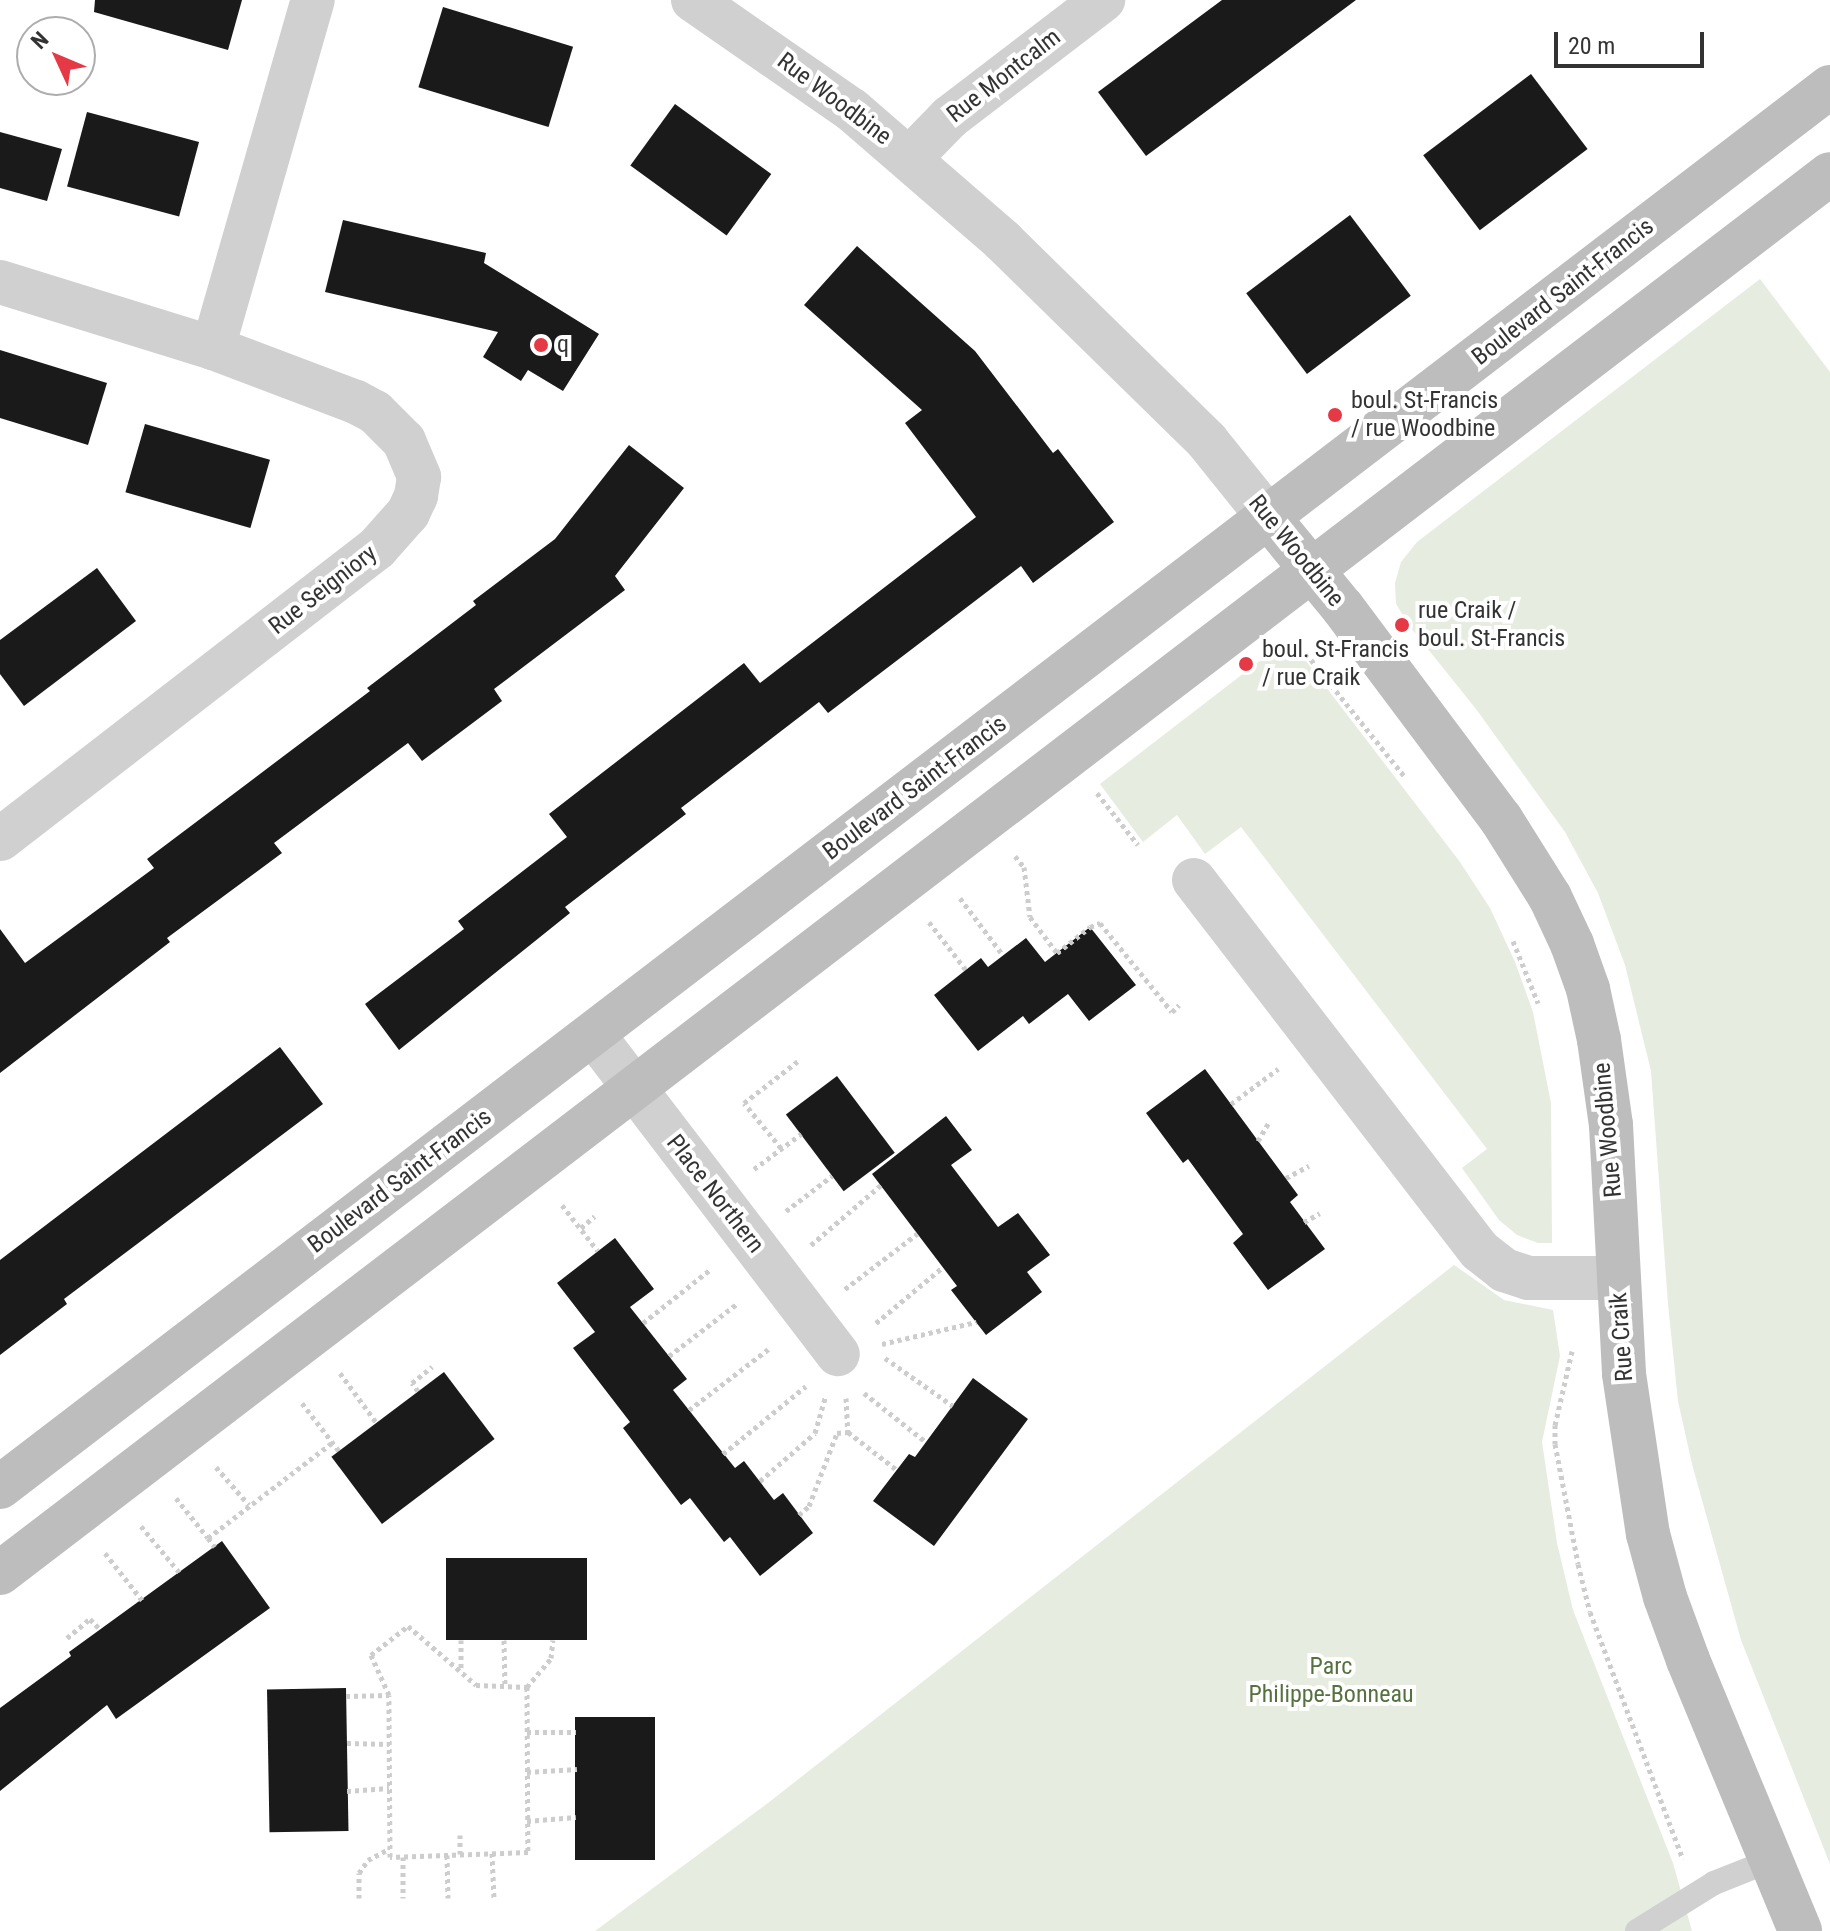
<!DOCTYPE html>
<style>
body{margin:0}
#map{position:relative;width:1830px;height:1931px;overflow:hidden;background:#fff;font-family:"Roboto Condensed",sans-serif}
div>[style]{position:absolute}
.green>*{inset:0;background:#e6ecdf}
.building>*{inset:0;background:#1a1a1a;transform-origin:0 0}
.path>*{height:5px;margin-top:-2.5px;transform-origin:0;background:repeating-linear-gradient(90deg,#cdcdcd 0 4px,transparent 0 8px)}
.lane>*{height:24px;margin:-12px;padding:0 12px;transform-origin:12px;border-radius:12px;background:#d0d0d0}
.street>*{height:44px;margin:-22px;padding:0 22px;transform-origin:22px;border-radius:22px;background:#d0d0d0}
.secondary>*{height:44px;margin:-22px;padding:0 22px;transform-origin:22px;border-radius:22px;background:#bdbdbd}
.dots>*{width:22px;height:22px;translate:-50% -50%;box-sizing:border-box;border:4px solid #fff;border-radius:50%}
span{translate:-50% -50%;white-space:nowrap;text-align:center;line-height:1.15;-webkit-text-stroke:8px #fff;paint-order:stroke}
.street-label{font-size:24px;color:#333}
.poi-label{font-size:24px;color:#333}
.left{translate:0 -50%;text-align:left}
.park-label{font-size:24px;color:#56703f}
.north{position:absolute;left:16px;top:16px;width:80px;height:80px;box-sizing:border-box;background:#fff;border:2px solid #adadad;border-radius:50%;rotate:314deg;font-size:22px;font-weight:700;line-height:32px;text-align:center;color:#333}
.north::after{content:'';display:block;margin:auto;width:28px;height:36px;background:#e63946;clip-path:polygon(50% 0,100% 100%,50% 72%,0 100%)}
.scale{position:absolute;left:1554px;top:32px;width:150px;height:36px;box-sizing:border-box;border:4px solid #333;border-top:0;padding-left:10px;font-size:24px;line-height:28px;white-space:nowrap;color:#333;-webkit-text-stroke:6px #fff;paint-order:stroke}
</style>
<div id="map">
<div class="green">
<div style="clip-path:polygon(1760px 279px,1830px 372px,1830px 1864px,1741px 1640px,1692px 1464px,1678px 1401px,1668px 1304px,1651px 1071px,1625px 965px,1598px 893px,1565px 832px,1476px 709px,1411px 628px,1396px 604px,1395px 583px,1401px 562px,1417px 542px)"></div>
<div style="clip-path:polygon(1285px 652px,1306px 661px,1460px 862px,1490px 908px,1515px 962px,1533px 1012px,1551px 1103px,1552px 1243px,1538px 1243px,1517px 1235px,1499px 1220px,1462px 1168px,1487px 1149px,1241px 827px,1205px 854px,1177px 815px,1143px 842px,1100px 784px,1261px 660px)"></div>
<div style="clip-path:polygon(1454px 1265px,1504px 1300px,1553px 1310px,1560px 1356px,1542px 1442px,1557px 1543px,1573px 1610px,1673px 1863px,1692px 1931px,595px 1931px,768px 1803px)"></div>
</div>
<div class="building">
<div style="clip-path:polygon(95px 0,242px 0,228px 50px,94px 12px)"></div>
<div style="clip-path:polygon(1222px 0,1356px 0,1146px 156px,1098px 92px)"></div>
<div style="left:443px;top:7px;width:136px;height:84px;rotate:17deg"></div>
<div style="left:1531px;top:74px;width:94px;height:135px;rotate:53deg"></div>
<div style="left:675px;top:104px;width:119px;height:76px;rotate:36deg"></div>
<div style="left:87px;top:112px;width:116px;height:77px;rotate:15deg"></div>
<div style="clip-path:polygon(0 132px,62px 149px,47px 201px,0 188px)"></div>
<div style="left:1350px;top:215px;width:101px;height:130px;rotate:53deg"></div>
<div style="clip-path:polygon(343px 220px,486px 253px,484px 263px,599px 334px,563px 391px,528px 370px,521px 381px,483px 357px,498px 332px,325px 292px)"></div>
<div style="clip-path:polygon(857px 246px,975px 351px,1053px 453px,1058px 449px,1114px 522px,1033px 583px,1021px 566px,828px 713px,819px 702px,681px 808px,686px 814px,565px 907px,570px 913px,399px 1050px,365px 1004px,464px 929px,458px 921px,567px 837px,549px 814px,744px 663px,760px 683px,976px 517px,905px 423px,922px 410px,804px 305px)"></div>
<div style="clip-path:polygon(0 350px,107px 383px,88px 445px,0 418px)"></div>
<div style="left:145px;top:424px;width:130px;height:71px;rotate:16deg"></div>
<div style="clip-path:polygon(629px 445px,684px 488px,615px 576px,625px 590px,494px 689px,502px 701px,422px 761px,408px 743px,274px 843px,282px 853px,167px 938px,170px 942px,0 1073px,0 929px,25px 963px,154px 868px,147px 859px,370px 691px,367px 688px,476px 605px,473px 601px,555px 539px)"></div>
<div style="clip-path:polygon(97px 568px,136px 621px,24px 706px,0 674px,0 640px)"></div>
<div style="clip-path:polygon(1090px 927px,1136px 985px,1089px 1021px,1068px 994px,1029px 1024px,1023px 1016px,978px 1051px,934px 995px,981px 958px,988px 967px,1026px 938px,1045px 962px)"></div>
<div style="clip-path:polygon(280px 1047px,323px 1104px,64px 1299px,67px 1304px,0 1355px,0 1260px)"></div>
<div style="clip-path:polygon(1205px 1069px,1298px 1195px,1290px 1202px,1325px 1249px,1268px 1290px,1233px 1243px,1243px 1234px,1188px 1159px,1183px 1163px,1146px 1113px)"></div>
<div style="left:837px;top:1076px;width:96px;height:64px;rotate:53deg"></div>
<div style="clip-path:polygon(946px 1116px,972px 1150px,951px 1165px,998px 1227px,1018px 1213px,1050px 1255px,1027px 1272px,1042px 1292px,986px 1335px,951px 1290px,957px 1286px,872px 1174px)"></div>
<div style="clip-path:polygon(615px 1238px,654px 1289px,630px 1307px,687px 1379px,673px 1390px,735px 1468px,744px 1461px,774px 1500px,783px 1493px,813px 1533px,760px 1576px,730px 1537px,724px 1542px,690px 1498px,681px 1505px,623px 1428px,630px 1422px,573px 1348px,595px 1332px,557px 1283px)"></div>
<div style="left:444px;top:1372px;width:84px;height:141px;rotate:53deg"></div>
<div style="clip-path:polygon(973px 1378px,1028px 1419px,934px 1546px,873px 1501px,909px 1454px,915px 1457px)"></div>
<div style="clip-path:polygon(222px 1541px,270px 1608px,116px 1719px,107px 1705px,0 1791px,0 1708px,71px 1656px,69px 1652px)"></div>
<div style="left:446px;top:1558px;width:141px;height:82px"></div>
<div style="left:346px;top:1688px;width:143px;height:79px;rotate:89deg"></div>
<div style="left:655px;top:1717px;width:143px;height:80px;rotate:90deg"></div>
</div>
<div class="path">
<div style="left:1296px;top:641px;width:174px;rotate:51.3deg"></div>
<div style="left:1097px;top:793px;width:66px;rotate:51.7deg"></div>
<div style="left:1015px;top:856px;width:14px;rotate:51deg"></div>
<div style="left:1024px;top:867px;width:50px;rotate:83.2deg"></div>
<div style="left:1030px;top:917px;width:45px;rotate:53.1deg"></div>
<div style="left:1057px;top:953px;width:42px;rotate:-38.2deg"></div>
<div style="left:1090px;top:927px;width:11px;rotate:-22deg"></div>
<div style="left:1100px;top:923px;width:114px;rotate:51deg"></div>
<div style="left:1172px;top:1012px;width:10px;rotate:-45deg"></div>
<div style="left:960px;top:898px;width:71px;rotate:53deg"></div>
<div style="left:929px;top:922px;width:61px;rotate:52.4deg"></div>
<div style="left:1513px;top:941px;width:67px;rotate:68deg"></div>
<div style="left:1231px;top:1104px;width:59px;rotate:-36.7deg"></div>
<div style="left:1258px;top:1141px;width:22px;rotate:-60deg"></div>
<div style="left:781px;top:1148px;width:58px;rotate:-129.4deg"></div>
<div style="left:744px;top:1103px;width:68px;rotate:-37.9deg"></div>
<div style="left:754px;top:1169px;width:59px;rotate:-36.7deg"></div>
<div style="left:1286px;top:1178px;width:26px;rotate:-28deg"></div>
<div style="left:562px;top:1205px;width:58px;rotate:52deg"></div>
<div style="left:786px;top:1211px;width:58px;rotate:-37.3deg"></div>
<div style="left:1304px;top:1222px;width:18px;rotate:-29deg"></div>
<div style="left:581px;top:1228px;width:18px;rotate:-41deg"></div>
<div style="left:811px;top:1245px;width:92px;rotate:-40.6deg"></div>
<div style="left:845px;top:1289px;width:91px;rotate:-37.4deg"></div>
<div style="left:643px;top:1323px;width:87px;rotate:-38.5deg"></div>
<div style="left:876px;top:1323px;width:87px;rotate:-39.9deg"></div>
<div style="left:882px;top:1344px;width:97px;rotate:-13.2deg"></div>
<div style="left:1572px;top:1351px;width:76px;rotate:102.9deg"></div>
<div style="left:1555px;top:1425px;width:19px;rotate:90deg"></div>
<div style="left:1555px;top:1444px;width:122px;rotate:79.1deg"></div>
<div style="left:1578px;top:1564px;width:49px;rotate:76deg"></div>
<div style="left:1590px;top:1612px;width:264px;rotate:69.4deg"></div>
<div style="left:669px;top:1356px;width:87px;rotate:-37.5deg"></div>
<div style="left:885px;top:1358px;width:83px;rotate:35.2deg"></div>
<div style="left:340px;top:1373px;width:61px;rotate:53.7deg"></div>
<div style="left:418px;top:1391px;width:10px;rotate:-127deg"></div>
<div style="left:412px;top:1383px;width:26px;rotate:-39deg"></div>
<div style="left:864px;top:1393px;width:79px;rotate:38.3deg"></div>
<div style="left:846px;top:1398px;width:34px;rotate:87deg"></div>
<div style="left:848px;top:1432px;width:62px;rotate:37.8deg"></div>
<div style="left:302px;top:1403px;width:61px;rotate:52.4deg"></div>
<div style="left:689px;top:1410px;width:103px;rotate:-37.5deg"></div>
<div style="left:723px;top:1454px;width:107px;rotate:-39.3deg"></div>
<div style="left:216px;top:1467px;width:50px;rotate:49deg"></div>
<div style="left:760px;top:1481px;width:73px;rotate:-41.1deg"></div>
<div style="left:815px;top:1433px;width:37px;rotate:-74deg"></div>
<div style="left:176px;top:1498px;width:51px;rotate:51.3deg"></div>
<div style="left:208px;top:1538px;width:156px;rotate:-37.5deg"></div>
<div style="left:799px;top:1515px;width:13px;rotate:-42deg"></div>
<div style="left:809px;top:1506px;width:78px;rotate:-69deg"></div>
<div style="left:837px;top:1433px;width:11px;rotate:-5deg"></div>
<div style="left:141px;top:1526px;width:60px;rotate:50.4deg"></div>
<div style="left:208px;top:1538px;width:11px;rotate:52deg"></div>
<div style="left:105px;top:1553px;width:60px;rotate:51.8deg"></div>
<div style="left:408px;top:1626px;width:90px;rotate:40.9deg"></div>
<div style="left:476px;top:1685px;width:51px;rotate:2.2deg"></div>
<div style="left:527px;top:1687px;width:165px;rotate:89.7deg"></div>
<div style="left:528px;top:1852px;width:138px;rotate:177.9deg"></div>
<div style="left:390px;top:1857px;width:162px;rotate:-90.4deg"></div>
<div style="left:389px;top:1695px;width:44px;rotate:-114.2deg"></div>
<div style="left:371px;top:1655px;width:47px;rotate:-38.1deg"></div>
<div style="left:67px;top:1638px;width:30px;rotate:-40deg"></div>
<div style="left:90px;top:1619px;width:14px;rotate:45deg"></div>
<div style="left:461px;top:1640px;width:31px;rotate:90deg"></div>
<div style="left:504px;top:1640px;width:46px;rotate:88.8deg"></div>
<div style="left:527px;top:1687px;width:38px;rotate:-50deg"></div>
<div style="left:551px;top:1658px;width:18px;rotate:-84deg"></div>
<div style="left:346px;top:1696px;width:43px;rotate:-1.3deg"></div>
<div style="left:527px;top:1732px;width:49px"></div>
<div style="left:347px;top:1743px;width:42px;rotate:1.4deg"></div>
<div style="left:527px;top:1772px;width:50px;rotate:-3.4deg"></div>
<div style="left:347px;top:1791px;width:42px;rotate:-4.1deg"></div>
<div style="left:527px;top:1821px;width:49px;rotate:-4.7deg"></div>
<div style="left:492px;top:1853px;width:45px;rotate:87.5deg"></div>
<div style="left:460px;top:1854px;width:19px;rotate:-90deg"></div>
<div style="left:447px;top:1855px;width:43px;rotate:88.7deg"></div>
<div style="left:403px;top:1857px;width:41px;rotate:90deg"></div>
<div style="left:359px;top:1898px;width:25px;rotate:-90deg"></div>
<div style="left:359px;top:1873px;width:16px;rotate:-55deg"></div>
<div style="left:368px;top:1860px;width:24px;rotate:-28deg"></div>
</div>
<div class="lane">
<div style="left:1637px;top:1931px;width:91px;rotate:-31.9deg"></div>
<div style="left:1714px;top:1883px;width:62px;rotate:-21.6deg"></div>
</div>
<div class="street">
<div style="left:693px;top:0;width:193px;rotate:34.7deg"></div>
<div style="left:852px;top:110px;width:200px;rotate:40.9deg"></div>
<div style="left:1003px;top:241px;width:286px;rotate:44.4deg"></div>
<div style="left:1207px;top:441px;width:99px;rotate:51.2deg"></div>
<div style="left:910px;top:158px;width:57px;rotate:-45.7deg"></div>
<div style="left:950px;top:117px;width:193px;rotate:-37.4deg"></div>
<div style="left:0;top:282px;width:223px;rotate:17.2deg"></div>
<div style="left:213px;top:348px;width:153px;rotate:20.7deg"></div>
<div style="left:356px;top:402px;width:21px;rotate:28deg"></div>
<div style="left:375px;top:412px;width:41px;rotate:45deg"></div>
<div style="left:404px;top:441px;width:39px;rotate:67deg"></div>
<div style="left:419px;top:477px;width:19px;rotate:99deg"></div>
<div style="left:416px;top:496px;width:19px;rotate:115deg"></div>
<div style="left:408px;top:513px;width:47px;rotate:131.5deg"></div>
<div style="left:377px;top:548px;width:476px;rotate:142.3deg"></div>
<div style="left:213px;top:348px;width:362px;rotate:-74deg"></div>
<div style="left:1194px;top:880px;width:468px;rotate:52.4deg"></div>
<div style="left:1480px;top:1251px;width:31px;rotate:38deg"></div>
<div style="left:1504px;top:1270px;width:25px;rotate:18deg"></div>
<div style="left:1528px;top:1278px;width:89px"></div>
<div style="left:593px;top:1034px;width:403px;rotate:52.6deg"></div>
</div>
<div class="secondary">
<div style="left:1269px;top:518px;width:117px;rotate:50.6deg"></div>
<div style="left:1343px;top:608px;width:264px;rotate:53.2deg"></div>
<div style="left:1501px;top:819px;width:92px;rotate:57.9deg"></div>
<div style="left:1550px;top:897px;width:52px;rotate:64.9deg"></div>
<div style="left:1572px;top:944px;width:48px;rotate:70.4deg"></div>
<div style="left:1588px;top:989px;width:52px;rotate:77.8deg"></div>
<div style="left:1599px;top:1040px;width:86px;rotate:82deg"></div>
<div style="left:1611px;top:1125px;width:249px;rotate:87deg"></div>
<div style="left:1624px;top:1374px;width:162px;rotate:81.5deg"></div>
<div style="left:1648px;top:1534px;width:65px;rotate:74.9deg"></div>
<div style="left:1665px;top:1597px;width:67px;rotate:69.9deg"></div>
<div style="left:1688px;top:1660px;width:293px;rotate:67.5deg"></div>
<div style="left:0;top:1487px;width:2304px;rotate:-37.42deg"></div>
<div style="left:0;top:1573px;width:2303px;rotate:-37.4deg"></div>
</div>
<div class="dots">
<div style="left:541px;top:345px;background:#e63946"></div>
<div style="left:1335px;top:415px;background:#e63946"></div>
<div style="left:1402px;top:625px;background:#e63946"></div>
<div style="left:1246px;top:664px;background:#e63946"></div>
</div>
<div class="street-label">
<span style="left:1004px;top:76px;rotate:-38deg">Rue Montcalm</span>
<span style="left:834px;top:99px;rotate:37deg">Rue Woodbine</span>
<span style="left:1563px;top:292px;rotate:-38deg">Boulevard Saint-Francis</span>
<span style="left:1296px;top:551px;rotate:51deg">Rue Woodbine</span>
<span style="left:323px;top:590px;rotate:-38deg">Rue Seigniory</span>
<span style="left:915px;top:788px;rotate:-37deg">Boulevard Saint-Francis</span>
<span style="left:1608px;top:1130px;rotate:-95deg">Rue Woodbine</span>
<span style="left:400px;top:1181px;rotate:-37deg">Boulevard Saint-Francis</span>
<span style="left:715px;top:1194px;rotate:52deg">Place Northern</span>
<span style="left:1622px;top:1337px;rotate:-94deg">Rue Craik</span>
</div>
<div class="poi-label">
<span class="left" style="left:557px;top:345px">q</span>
<span class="left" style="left:1351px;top:415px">boul. St-Francis<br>/ rue Woodbine</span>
<span class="left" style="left:1418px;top:625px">rue Craik /<br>boul. St-Francis</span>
<span class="left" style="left:1262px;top:664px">boul. St-Francis<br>/ rue Craik</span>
</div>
<div class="park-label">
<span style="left:1331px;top:1681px">Parc<br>Philippe-Bonneau</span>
</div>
<div class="north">N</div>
<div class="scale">20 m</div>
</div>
